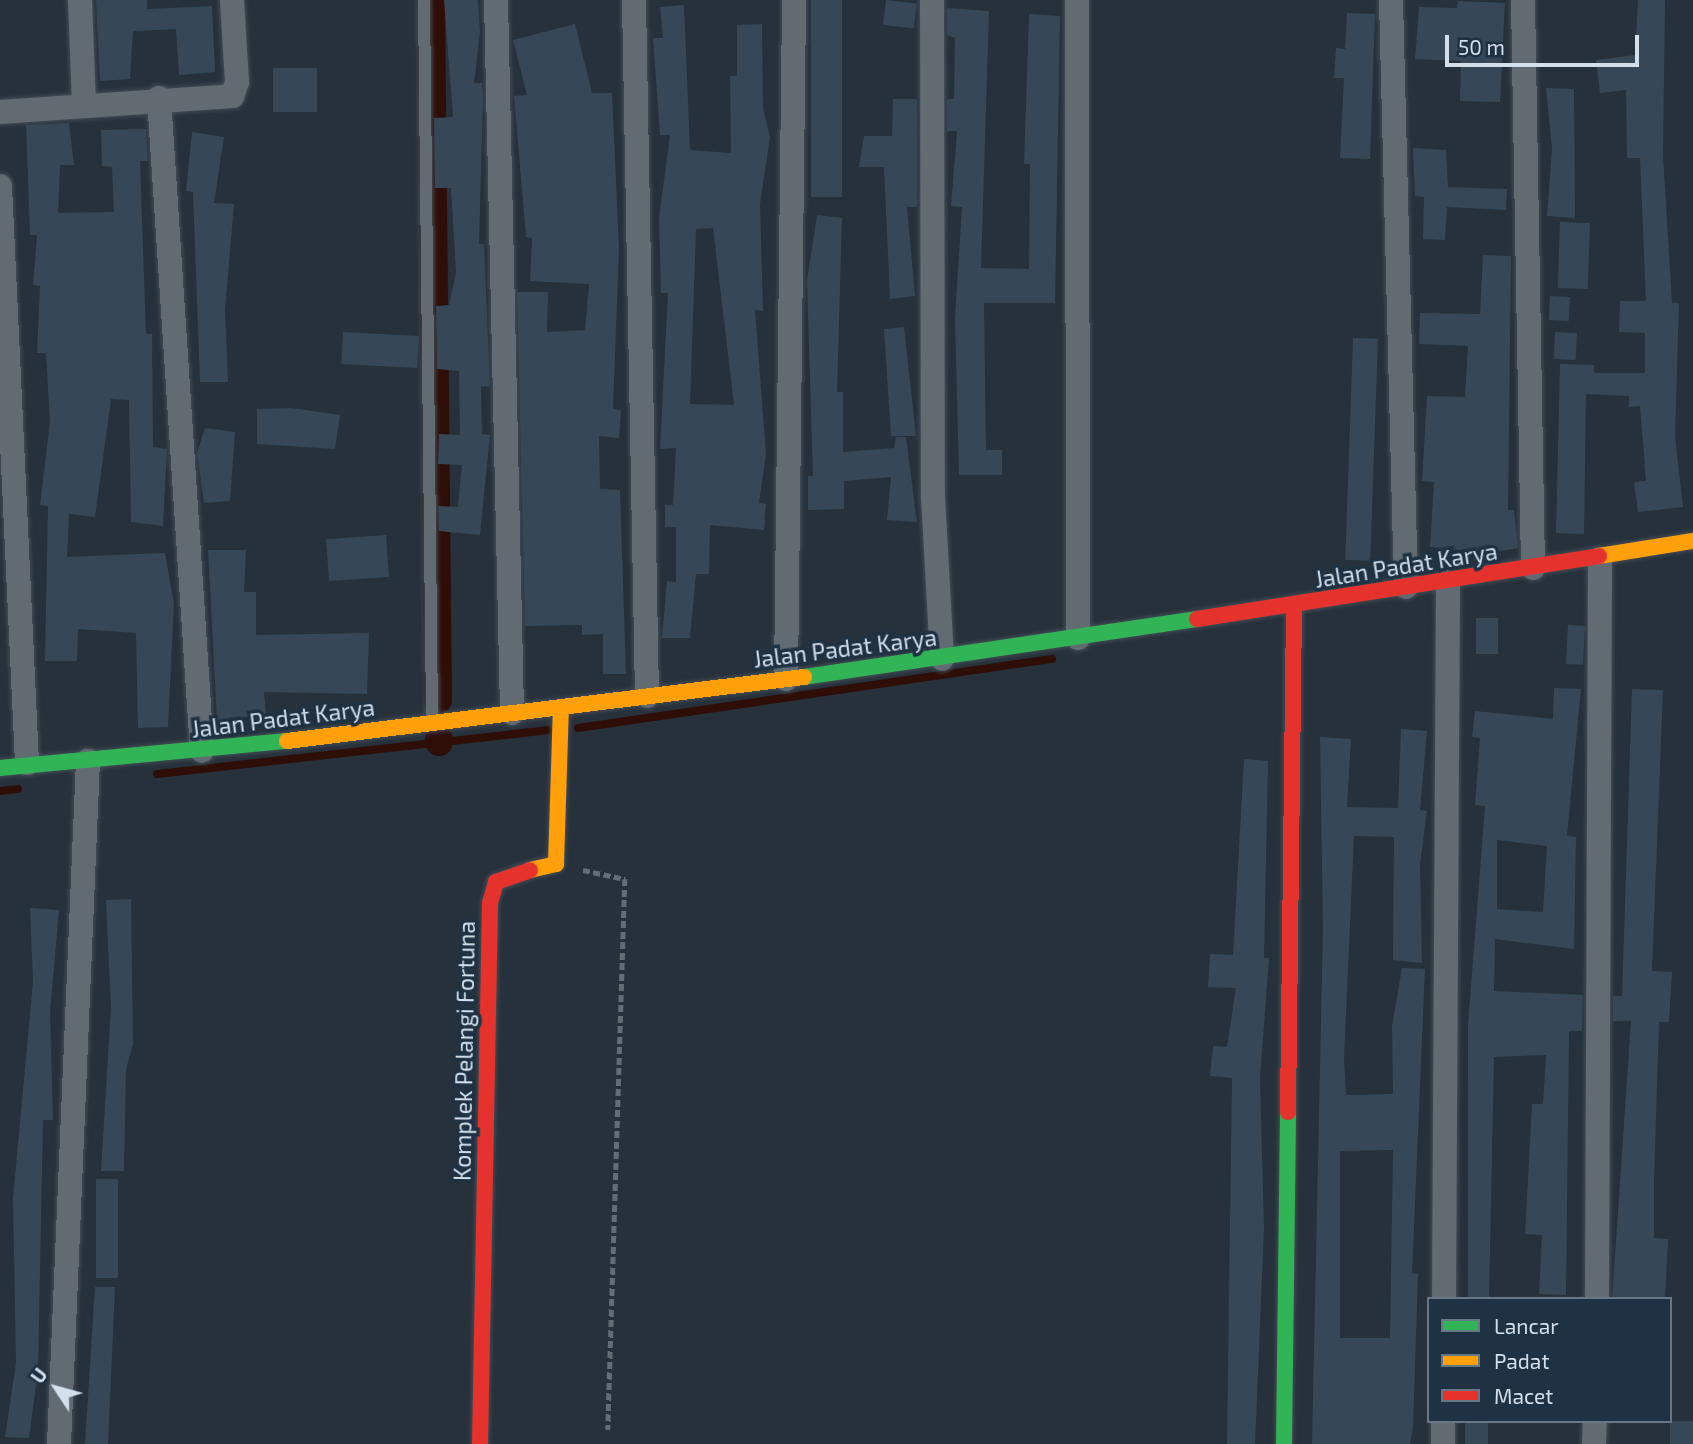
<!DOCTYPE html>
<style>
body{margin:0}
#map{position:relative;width:1693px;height:1444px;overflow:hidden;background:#26313b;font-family:"Exo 2",sans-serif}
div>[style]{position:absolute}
.stream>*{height:8px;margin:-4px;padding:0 4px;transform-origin:4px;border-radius:4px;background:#2e0e07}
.canal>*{height:28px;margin:-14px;padding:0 14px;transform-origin:14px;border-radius:14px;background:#2e0e07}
.building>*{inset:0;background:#364857;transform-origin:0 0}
.path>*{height:4.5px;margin-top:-2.25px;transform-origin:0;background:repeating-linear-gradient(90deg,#656d74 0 7px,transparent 0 10.5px)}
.roads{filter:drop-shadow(0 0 2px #434c55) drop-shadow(0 0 2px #434c55)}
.lane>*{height:12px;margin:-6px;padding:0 6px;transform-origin:6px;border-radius:6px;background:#626a72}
.street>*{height:24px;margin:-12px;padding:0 12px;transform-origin:12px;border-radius:12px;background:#626a72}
.fast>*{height:16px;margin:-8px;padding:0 8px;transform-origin:8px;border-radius:8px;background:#30b455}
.slow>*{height:16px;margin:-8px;padding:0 8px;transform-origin:8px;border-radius:8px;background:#ff9f0a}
.jam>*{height:16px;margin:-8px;padding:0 8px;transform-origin:8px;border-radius:8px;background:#e5322d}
span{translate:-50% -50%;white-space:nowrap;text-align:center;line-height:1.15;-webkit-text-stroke:7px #1e3243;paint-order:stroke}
.street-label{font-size:23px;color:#d3dfeb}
.legend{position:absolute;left:1427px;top:1297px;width:245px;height:126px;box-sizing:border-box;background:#1e3243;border:2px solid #667786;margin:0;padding:9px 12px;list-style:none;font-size:21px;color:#d3dfeb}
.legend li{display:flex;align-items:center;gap:14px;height:35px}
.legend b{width:35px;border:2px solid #667786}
.north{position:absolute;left:21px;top:1353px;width:70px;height:70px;-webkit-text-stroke:5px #1e3243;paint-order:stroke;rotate:306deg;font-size:19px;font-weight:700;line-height:28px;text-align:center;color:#d3dfeb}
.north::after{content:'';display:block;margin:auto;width:24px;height:32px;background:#d3dfeb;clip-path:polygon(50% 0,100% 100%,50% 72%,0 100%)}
.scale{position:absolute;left:1445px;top:35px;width:194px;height:32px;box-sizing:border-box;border:4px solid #d3dfeb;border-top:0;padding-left:9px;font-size:21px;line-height:24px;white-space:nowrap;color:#d3dfeb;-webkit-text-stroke:5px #1e3243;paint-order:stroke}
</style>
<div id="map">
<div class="stream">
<div style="left:578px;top:728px;width:479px;rotate:-8.3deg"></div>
<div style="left:157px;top:774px;width:394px;rotate:-6.4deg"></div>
<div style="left:0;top:791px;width:18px;rotate:-6deg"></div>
</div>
<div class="canal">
<div style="left:431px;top:0;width:700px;rotate:89.43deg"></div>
<div style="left:439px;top:740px;width:2px;rotate:90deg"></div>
</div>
<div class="building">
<div style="clip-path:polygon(96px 0,147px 0,147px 9px,212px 6px,215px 72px,179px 75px,176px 29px,133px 31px,130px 79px,100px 81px)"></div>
<div style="clip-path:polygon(444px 0,478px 0,480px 32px,474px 83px,482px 83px,483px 97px,479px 244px,484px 244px,490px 387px,481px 386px,482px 434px,490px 435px,480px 535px,439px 531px,438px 506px,458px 507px,462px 465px,438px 464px,439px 434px,460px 435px,459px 371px,437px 369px,436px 306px,449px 305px,456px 273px,451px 188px,435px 188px,434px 118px,453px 117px)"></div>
<div style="left:811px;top:0;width:31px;height:197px"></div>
<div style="left:886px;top:0;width:31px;height:25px;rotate:7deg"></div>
<div style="clip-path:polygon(1638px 0,1665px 0,1663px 156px,1672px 303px,1679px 303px,1675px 436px,1683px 507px,1638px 512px,1634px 482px,1646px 481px,1640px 406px,1629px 407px,1629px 396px,1586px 394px,1584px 534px,1556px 533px,1560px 364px,1594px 365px,1594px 373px,1645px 373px,1645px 333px,1619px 332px,1620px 301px,1646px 301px,1640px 158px,1627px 158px,1626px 90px,1600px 93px,1596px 60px,1635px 55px)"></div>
<div style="clip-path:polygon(1458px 1px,1505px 3px,1500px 102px,1460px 101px,1461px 61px,1415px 59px,1419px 7px,1457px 8px)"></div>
<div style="clip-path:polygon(evenodd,684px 5px,690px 150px,731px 153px,730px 76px,737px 76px,737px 25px,762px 24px,763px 109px,770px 137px,760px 204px,763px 311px,755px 310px,766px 454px,759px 503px,766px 504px,764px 530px,710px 525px,709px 574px,696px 574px,690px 638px,662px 638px,667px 581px,676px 582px,676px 527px,665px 527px,665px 505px,673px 505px,676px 448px,660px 449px,668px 293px,661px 293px,659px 218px,670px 135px,660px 135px,653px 38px,663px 38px,660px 7px,684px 5px,713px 228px,734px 405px,690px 404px,696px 229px,713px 228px)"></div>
<div style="clip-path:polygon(947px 8px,989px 11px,981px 268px,1029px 269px,1030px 164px,1024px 164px,1029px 14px,1060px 16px,1055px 303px,984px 303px,986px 450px,1002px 450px,1002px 475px,959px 475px,955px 318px,962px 207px,951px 206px,957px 131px,947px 131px,947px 99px,954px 99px,955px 38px,947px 35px)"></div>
<div style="clip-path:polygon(1347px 13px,1375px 14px,1370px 159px,1340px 158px,1344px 78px,1334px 78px,1336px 48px,1345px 49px)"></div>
<div style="clip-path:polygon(575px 24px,592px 93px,612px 93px,619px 248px,613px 409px,621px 410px,619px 438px,599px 436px,600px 489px,620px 490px,626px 674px,603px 674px,603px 634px,582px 635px,582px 625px,525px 626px,517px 292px,548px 292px,547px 332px,585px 330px,589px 284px,530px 281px,532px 238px,526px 237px,514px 96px,527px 95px,513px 40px)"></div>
<div style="left:273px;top:68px;width:44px;height:44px"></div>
<div style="clip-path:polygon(1546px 88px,1574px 89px,1575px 218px,1547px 216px,1552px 149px)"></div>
<div style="clip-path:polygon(893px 99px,917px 99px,917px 207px,907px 207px,915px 296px,890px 299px,884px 167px,859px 167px,864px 136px,892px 136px)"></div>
<div style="clip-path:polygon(69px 123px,74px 165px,60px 165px,58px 213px,114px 212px,112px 167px,102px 166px,101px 130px,146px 129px,148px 161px,140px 161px,146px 334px,152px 334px,153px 447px,167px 449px,163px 526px,131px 522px,129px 400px,111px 399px,95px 517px,69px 514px,67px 557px,165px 553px,174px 604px,168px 727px,138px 728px,136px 633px,78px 629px,77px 661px,45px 661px,48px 506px,40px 505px,50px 422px,46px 353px,37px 353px,40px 286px,33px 285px,37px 235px,30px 235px,26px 125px)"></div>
<div style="clip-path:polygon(192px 132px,224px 137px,214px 203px,234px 204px,225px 310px,228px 382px,200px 382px,193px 192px,186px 191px)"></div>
<div style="clip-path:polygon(1413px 148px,1446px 150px,1448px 187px,1507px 189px,1506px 210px,1447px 207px,1445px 240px,1423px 239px,1424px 197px,1415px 196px)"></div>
<div style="clip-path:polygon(817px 215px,842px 218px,837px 392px,843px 392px,843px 452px,894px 448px,896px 437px,906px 437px,917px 522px,887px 520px,891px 477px,844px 481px,844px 509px,808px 510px,808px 476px,813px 476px,807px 281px)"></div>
<div style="left:1560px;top:222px;width:30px;height:66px;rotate:2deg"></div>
<div style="clip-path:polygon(1483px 255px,1511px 256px,1508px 510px,1514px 510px,1518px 548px,1488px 553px,1430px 547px,1434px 482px,1422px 481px,1427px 396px,1465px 397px,1468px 346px,1419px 344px,1420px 313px,1480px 314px)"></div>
<div style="left:1550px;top:296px;width:20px;height:24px;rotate:3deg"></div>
<div style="clip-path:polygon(904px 327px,916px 436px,891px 436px,884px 329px)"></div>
<div style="left:343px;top:332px;width:76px;height:32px;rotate:3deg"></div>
<div style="left:1555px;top:332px;width:22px;height:27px;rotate:3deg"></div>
<div style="left:1353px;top:338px;width:25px;height:222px;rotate:2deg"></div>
<div style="clip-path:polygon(291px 408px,340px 415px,335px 449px,257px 444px,257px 409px)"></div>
<div style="clip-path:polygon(205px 428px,235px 432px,230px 501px,204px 503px,197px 453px)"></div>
<div style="left:386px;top:535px;width:42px;height:60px;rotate:86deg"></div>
<div style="clip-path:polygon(208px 550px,246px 550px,244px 592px,256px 592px,256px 635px,369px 633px,367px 694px,264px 692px,266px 715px,217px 720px)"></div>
<div style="left:1476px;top:618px;width:22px;height:36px"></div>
<div style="left:1568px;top:625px;width:17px;height:39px;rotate:3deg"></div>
<div style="clip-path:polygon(evenodd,1554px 688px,1581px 689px,1567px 836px,1576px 837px,1574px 949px,1495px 939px,1494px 991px,1583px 995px,1582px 1031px,1569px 1031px,1566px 1295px,1539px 1294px,1542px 1235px,1525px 1234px,1532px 1104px,1543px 1104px,1546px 1055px,1494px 1057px,1489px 1299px,1468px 1299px,1468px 1025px,1485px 806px,1475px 805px,1480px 738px,1472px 737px,1475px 711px,1553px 719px,1554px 688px,1497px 840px,1547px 846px,1543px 912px,1497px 909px,1497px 840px)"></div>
<div style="clip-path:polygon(1632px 689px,1663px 690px,1652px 971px,1672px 972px,1669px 1022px,1659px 1022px,1654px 1180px,1654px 1238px,1668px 1239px,1665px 1299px,1612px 1299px,1631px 1021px,1613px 1021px,1613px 996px,1622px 996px)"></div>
<div style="clip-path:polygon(evenodd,1401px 729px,1427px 731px,1420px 810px,1427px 811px,1420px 864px,1422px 963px,1393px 960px,1394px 837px,1354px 836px,1344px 1058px,1346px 1095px,1393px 1094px,1392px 1026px,1402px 968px,1425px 969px,1412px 1273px,1418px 1274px,1413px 1428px,1410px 1444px,1312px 1444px,1323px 927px,1320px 737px,1351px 739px,1347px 807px,1398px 808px,1401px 729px,1393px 1150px,1390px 1338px,1340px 1338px,1340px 1151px,1393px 1150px)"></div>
<div style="clip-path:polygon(1244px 759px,1268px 761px,1264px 958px,1269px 958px,1260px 1078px,1264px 1229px,1255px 1444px,1227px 1444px,1232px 1078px,1210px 1076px,1213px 1046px,1227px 1047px,1236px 988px,1208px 987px,1210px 954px,1233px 955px)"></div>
<div style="clip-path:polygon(131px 899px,133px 1044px,126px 1069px,124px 1171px,101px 1171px,111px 1007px,106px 900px)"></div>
<div style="clip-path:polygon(30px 908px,59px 910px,50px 1013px,53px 1120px,43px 1120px,38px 1370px,29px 1438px,5px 1437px,16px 1363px,13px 1198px,33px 982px)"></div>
<div style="left:118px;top:1179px;width:99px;height:22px;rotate:90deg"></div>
<div style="clip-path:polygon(95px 1287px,115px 1287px,108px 1444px,85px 1444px)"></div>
<div style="left:1465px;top:1421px;width:23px;height:23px"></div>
<div style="left:1670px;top:1421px;width:23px;height:23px"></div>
</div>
<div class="path">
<div style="left:583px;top:870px;width:43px;rotate:12.1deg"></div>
<div style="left:625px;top:879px;width:551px;rotate:91.77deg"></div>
</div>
<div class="roads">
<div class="lane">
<div style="left:424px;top:0;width:719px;rotate:89.36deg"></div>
</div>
<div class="street">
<div style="left:80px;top:0;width:102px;rotate:87.8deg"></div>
<div style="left:496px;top:0;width:713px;rotate:88.71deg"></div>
<div style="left:634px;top:0;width:696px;rotate:88.93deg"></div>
<div style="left:932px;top:0;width:497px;rotate:89.9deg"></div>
<div style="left:933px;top:497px;width:162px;rotate:86.8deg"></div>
<div style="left:1077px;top:0;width:638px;rotate:89.91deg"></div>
<div style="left:1391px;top:0;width:587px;rotate:88.54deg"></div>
<div style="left:1523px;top:0;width:568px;rotate:88.99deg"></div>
<div style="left:159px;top:98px;width:654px;rotate:86.23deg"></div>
<div style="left:0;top:112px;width:233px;rotate:-3.9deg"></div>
<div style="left:232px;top:96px;width:15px;rotate:-70deg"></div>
<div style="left:237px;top:82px;width:82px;rotate:-93.5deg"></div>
<div style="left:0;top:186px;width:578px;rotate:87.32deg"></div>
<div style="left:786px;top:679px;width:679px;rotate:-89.32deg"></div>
<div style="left:1444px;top:1299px;width:717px;rotate:-89.68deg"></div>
<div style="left:1597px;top:1299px;width:740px;rotate:-89.77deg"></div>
<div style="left:59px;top:1444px;width:684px;rotate:-87.57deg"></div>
<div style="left:1443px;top:1444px;width:23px;rotate:-90deg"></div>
<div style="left:1594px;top:1444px;width:23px;rotate:-88deg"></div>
</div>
<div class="fast">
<div style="left:804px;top:677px;width:397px;rotate:-8.4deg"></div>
<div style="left:0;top:768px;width:288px;rotate:-5.4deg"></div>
<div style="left:1284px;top:1444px;width:332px;rotate:-89.3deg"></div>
</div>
<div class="slow">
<div style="left:1599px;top:556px;width:95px;rotate:-9.1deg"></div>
<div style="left:287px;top:741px;width:521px;rotate:-7.06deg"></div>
<div style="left:530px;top:870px;width:27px;rotate:-13deg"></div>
<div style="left:556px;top:864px;width:157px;rotate:-88.2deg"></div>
</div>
<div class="jam">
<div style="left:1197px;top:619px;width:407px;rotate:-8.9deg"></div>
<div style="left:1288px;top:1112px;width:507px;rotate:-89.32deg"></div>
<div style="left:480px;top:1444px;width:541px;rotate:-88.94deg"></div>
<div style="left:490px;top:903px;width:22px;rotate:-74deg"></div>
<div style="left:496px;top:882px;width:36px;rotate:-19deg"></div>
</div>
</div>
<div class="street-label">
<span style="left:1406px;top:565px;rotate:-9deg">Jalan Padat Karya</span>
<span style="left:845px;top:648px;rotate:-7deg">Jalan Padat Karya</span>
<span style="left:283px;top:718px;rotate:-7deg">Jalan Padat Karya</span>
<span style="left:464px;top:1051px;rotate:-89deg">Komplek Pelangi Fortuna</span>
</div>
<ul class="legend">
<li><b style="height:9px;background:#30b455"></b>Lancar</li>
<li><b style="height:9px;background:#ff9f0a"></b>Padat</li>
<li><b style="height:9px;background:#e5322d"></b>Macet</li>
</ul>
<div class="north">U</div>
<div class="scale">50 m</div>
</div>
